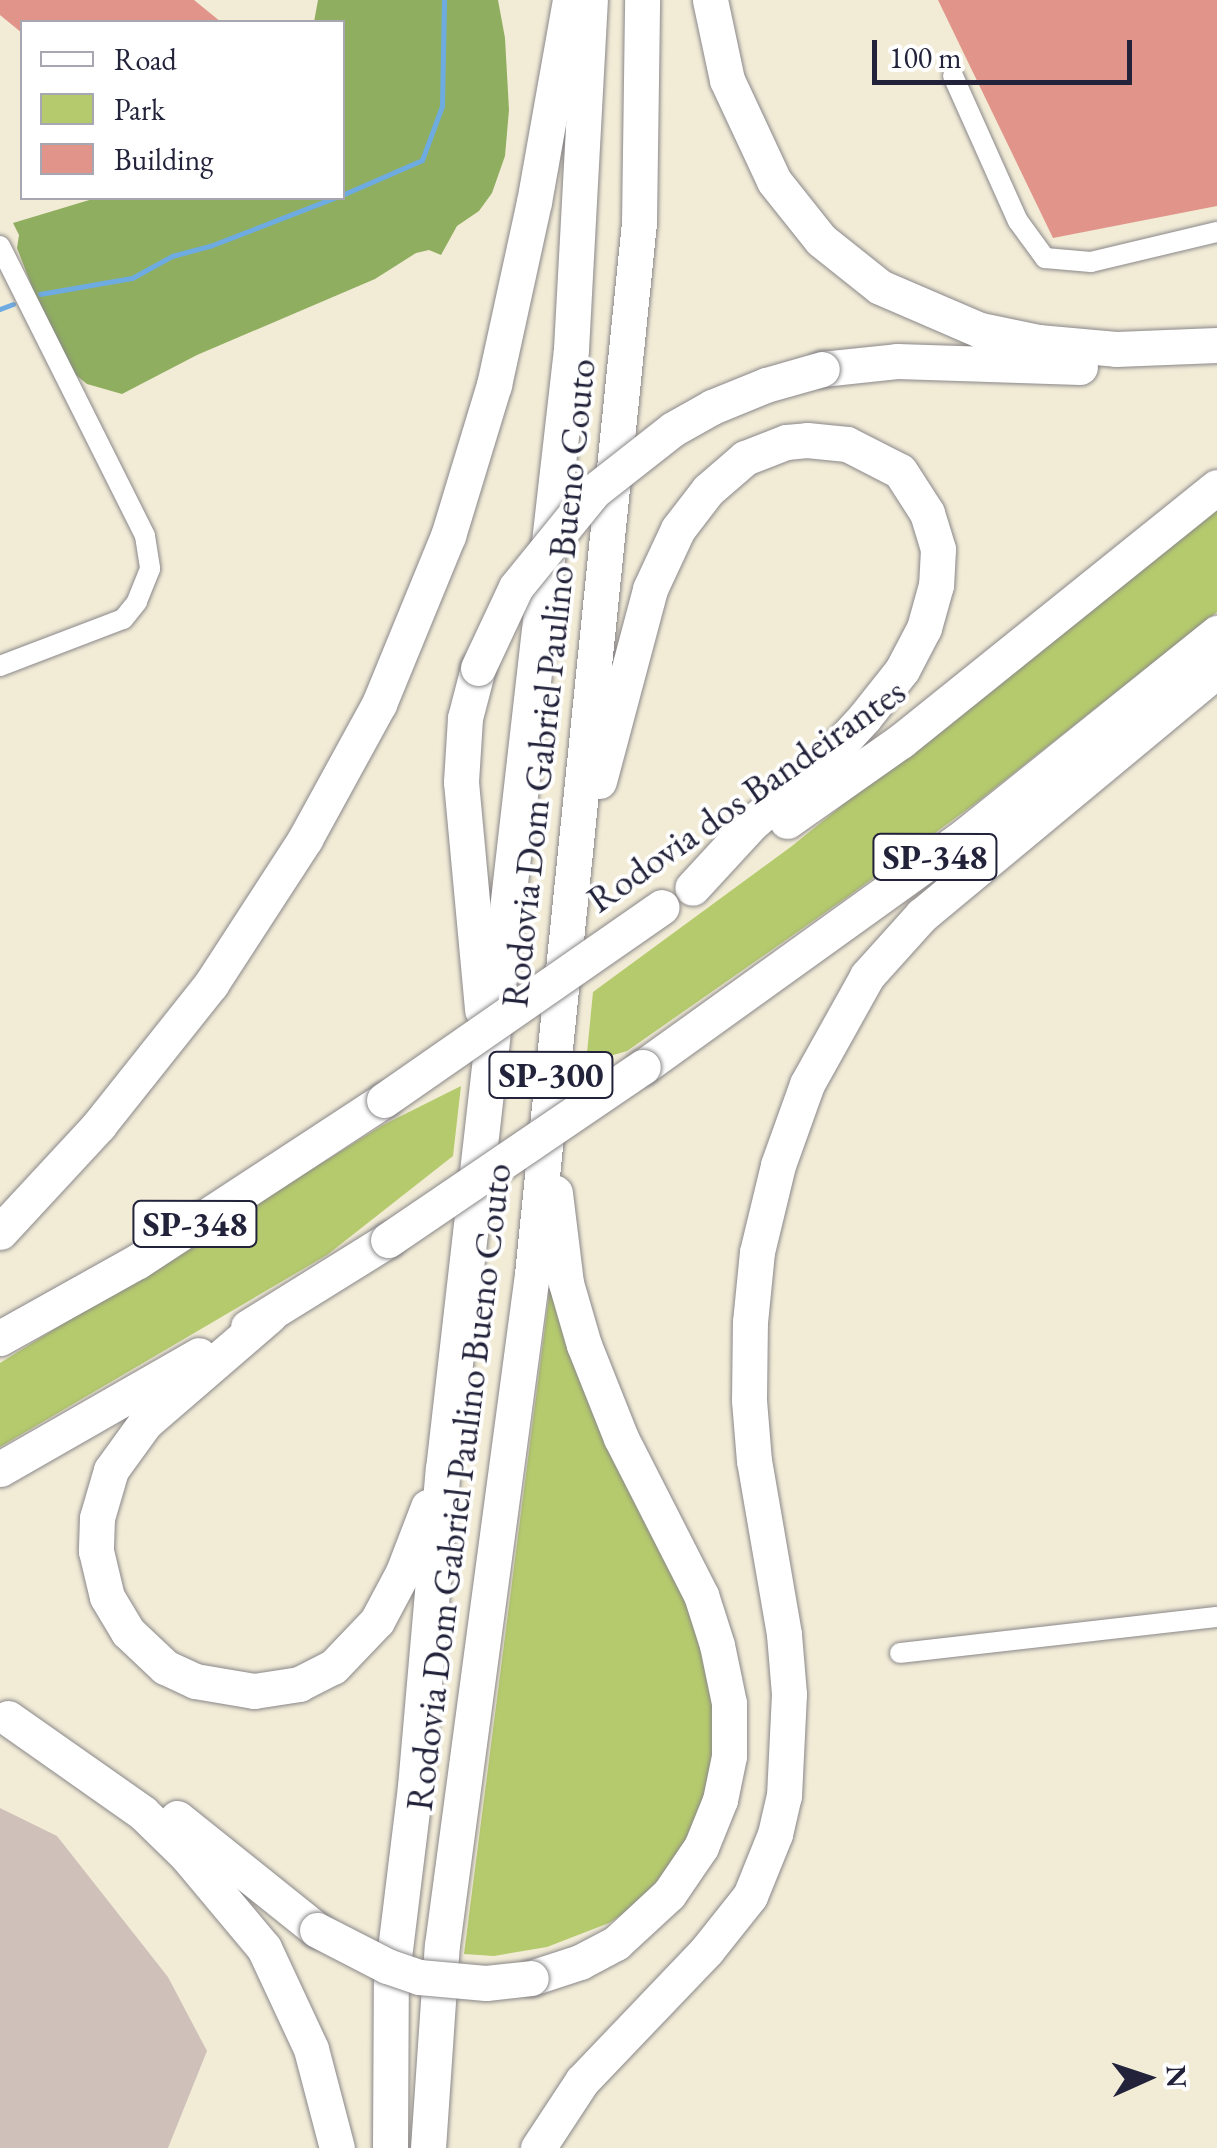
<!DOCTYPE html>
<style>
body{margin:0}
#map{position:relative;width:1217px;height:2148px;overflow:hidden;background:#f2ecd7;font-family:"EB Garamond",serif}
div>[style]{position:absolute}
.industrial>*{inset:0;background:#cfc1ba}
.green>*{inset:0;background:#b5ca6d}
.forest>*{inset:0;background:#90ae60}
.stream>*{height:5px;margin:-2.5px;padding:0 2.5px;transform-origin:2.5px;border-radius:2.5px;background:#6eabe0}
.building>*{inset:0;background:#e0948a}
.roads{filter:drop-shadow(0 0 2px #8a8789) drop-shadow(0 0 2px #8a8789)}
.street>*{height:20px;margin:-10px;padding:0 10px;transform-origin:10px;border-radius:10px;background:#fff}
.highway>*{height:35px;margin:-17.5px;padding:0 17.5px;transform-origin:17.5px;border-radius:17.5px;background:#fff}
.bridges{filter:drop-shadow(0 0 2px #8a8789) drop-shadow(0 0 2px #8a8789)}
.highway-bridge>*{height:35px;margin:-17.5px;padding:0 17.5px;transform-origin:17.5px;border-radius:17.5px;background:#fff}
span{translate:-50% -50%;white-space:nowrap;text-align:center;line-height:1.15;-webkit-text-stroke:8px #fff;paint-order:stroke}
.shield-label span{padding:2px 8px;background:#fff;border:2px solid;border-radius:8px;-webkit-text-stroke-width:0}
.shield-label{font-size:35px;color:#22223b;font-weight:700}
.street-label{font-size:38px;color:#22223b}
.legend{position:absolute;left:20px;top:20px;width:325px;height:180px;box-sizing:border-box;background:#fff;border:2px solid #a7a7b1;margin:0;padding:12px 18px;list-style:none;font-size:30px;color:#22223b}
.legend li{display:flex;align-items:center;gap:20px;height:50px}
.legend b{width:50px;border:2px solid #a7a7b1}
.north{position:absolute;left:1097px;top:2028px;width:100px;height:100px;-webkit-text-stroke:8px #fff;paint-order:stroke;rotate:87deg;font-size:28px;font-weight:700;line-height:40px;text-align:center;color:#22223b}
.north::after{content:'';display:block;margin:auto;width:35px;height:45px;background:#22223b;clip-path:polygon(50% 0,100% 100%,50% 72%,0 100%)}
.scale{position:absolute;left:872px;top:40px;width:260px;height:45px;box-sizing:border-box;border:5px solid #22223b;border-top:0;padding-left:12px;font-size:30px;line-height:35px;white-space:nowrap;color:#22223b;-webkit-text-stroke:8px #fff;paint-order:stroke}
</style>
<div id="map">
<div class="industrial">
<div style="clip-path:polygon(0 1808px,57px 1836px,168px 1977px,207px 2051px,168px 2148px,0 2148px)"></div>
</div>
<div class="green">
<div style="clip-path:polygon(1217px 502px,1217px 612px,976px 803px,846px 898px,627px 1051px,586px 1063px,593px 992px,792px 846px)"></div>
<div style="clip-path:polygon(461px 1086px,453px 1156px,327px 1255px,0 1447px,0 1363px,383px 1125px)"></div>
<div style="clip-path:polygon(556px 1242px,724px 1688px,702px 1832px,634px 1907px,609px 1923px,547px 1947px,494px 1956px,464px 1954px)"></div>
</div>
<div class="forest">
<div style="clip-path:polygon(318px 0,498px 0,505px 38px,509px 110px,505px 156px,492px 193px,479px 211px,457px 226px,441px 255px,429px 250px,416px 253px,375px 279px,197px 355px,122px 394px,87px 384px,62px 364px,17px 248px,19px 235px,13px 223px,96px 198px,342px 198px,342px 22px,314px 22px)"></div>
</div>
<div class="stream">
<div style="left:342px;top:195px;width:87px;rotate:-23.6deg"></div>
<div style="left:422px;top:160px;width:58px;rotate:-69.7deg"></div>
<div style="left:442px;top:106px;width:106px;rotate:-88.9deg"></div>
<div style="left:40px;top:294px;width:93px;rotate:-9.9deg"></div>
<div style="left:132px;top:278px;width:46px;rotate:-28.8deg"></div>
<div style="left:172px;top:256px;width:39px;rotate:-15deg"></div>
<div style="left:210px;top:246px;width:133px;rotate:-21.2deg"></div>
<div style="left:0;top:309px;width:14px;rotate:-21deg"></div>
</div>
<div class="building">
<div style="clip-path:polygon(0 0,194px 0,221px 22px,22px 22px,22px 33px,0 15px)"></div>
<div style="clip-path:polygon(938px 0,1217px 0,1217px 206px,1053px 238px)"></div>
</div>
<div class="roads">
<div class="street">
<div style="left:953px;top:76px;width:159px;rotate:65.9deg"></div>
<div style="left:1018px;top:221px;width:46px;rotate:53.9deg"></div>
<div style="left:1045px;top:258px;width:46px;rotate:5deg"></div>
<div style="left:1091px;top:262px;width:130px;rotate:-13.4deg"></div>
<div style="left:0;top:246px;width:324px;rotate:63.4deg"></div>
<div style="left:145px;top:536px;width:33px;rotate:81deg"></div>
<div style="left:150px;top:569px;width:35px;rotate:112deg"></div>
<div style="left:137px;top:602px;width:22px;rotate:129deg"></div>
<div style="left:123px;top:619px;width:132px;rotate:159.1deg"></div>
<div style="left:900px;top:1653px;width:319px;rotate:-6.5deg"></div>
</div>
<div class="highway">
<div style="left:710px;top:0;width:82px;rotate:78deg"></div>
<div style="left:727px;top:80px;width:111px;rotate:65deg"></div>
<div style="left:774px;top:181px;width:75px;rotate:51.5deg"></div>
<div style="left:821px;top:240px;width:75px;rotate:38.5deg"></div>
<div style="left:880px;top:287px;width:109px;rotate:23.3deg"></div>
<div style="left:980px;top:330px;width:59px;rotate:11.7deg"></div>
<div style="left:1038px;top:342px;width:78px;rotate:5.1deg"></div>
<div style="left:1116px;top:349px;width:101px;rotate:-2.3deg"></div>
<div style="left:822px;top:369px;width:75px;rotate:-6.1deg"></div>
<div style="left:897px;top:361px;width:183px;rotate:1.9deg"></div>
<div style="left:478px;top:668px;width:52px;rotate:104.6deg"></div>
<div style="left:465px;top:718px;width:64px;rotate:93.6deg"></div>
<div style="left:461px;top:782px;width:229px;rotate:84.7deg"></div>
<div style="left:599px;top:781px;width:199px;rotate:-75.1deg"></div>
<div style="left:650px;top:589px;width:66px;rotate:-65deg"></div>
<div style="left:678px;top:529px;width:49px;rotate:-52.4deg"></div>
<div style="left:708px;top:490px;width:49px;rotate:-40.9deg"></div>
<div style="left:745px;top:458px;width:44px;rotate:-21.3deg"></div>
<div style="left:786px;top:442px;width:21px;rotate:-5deg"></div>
<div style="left:807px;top:440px;width:40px;rotate:5.7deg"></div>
<div style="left:847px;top:444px;width:59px;rotate:27deg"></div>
<div style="left:900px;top:471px;width:50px;rotate:57.3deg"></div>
<div style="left:927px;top:513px;width:38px;rotate:73deg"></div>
<div style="left:938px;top:549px;width:36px;rotate:93deg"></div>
<div style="left:936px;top:585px;width:45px;rotate:105.6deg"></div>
<div style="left:924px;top:628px;width:47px;rotate:117.6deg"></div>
<div style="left:902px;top:670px;width:61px;rotate:128.4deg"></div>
<div style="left:864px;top:718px;width:65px;rotate:132.5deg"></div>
<div style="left:820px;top:766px;width:89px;rotate:140deg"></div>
<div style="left:752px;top:823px;width:88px;rotate:132.7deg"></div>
<div style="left:787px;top:821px;width:139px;rotate:-35.1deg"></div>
<div style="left:901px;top:741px;width:405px;rotate:-38.8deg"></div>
<div style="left:643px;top:1067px;width:399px;rotate:-35.7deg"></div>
<div style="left:967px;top:834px;width:321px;rotate:-38.8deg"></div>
<div style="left:0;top:1232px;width:146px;rotate:-47.2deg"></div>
<div style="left:99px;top:1125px;width:180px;rotate:-51.5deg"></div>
<div style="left:211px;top:984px;width:173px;rotate:-57deg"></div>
<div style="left:305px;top:839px;width:154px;rotate:-61.3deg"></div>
<div style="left:379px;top:704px;width:182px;rotate:-67.7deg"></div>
<div style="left:448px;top:536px;width:158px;rotate:-73.1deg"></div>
<div style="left:494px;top:385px;width:187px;rotate:-77.7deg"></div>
<div style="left:534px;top:202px;width:205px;rotate:-79.9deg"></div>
<div style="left:270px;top:1315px;width:165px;rotate:139.2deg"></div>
<div style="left:145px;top:1423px;width:58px;rotate:125.9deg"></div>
<div style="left:111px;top:1470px;width:50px;rotate:106.3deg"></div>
<div style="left:97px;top:1518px;width:33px;rotate:92deg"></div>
<div style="left:96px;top:1551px;width:47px;rotate:76.6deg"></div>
<div style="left:107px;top:1597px;width:41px;rotate:59deg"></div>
<div style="left:128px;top:1632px;width:51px;rotate:43.4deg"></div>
<div style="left:165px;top:1667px;width:33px;rotate:25deg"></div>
<div style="left:195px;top:1681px;width:60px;rotate:9.6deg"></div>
<div style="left:254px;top:1691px;width:46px;rotate:-8.8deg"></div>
<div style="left:299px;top:1684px;width:38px;rotate:-27deg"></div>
<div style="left:333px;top:1667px;width:64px;rotate:-46.3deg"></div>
<div style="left:377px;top:1621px;width:55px;rotate:-62deg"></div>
<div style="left:403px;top:1572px;width:70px;rotate:-69deg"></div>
<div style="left:248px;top:1327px;width:165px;rotate:-31.9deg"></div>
<div style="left:0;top:1338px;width:158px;rotate:-29.2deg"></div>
<div style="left:138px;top:1261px;width:294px;rotate:-33.2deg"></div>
<div style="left:0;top:1469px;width:229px;rotate:-29.8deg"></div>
<div style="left:8px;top:1718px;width:165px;rotate:35.1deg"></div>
<div style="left:143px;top:1813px;width:62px;rotate:44.3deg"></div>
<div style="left:187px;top:1856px;width:120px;rotate:50.1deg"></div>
<div style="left:264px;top:1948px;width:111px;rotate:65deg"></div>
<div style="left:311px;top:2049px;width:102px;rotate:75.3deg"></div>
<div style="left:177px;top:1818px;width:179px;rotate:38.7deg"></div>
<div style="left:531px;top:1978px;width:52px;rotate:-18.1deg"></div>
<div style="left:580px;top:1962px;width:41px;rotate:-27.8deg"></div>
<div style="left:616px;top:1943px;width:72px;rotate:-42.8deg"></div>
<div style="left:669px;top:1894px;width:57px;rotate:-55.8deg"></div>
<div style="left:701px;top:1847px;width:51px;rotate:-68deg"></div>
<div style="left:720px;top:1800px;width:45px;rotate:-78.4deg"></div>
<div style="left:729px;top:1756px;width:53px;rotate:-90deg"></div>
<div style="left:729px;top:1703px;width:59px;rotate:-101.7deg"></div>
<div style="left:717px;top:1645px;width:52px;rotate:-107.7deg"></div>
<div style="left:701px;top:1595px;width:176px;rotate:-117deg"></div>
<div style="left:621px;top:1438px;width:100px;rotate:-111.7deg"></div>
<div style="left:584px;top:1345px;width:65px;rotate:-106.2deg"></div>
<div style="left:566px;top:1283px;width:91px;rotate:-97deg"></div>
<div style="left:390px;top:2148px;width:166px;rotate:-89.7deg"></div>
<div style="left:391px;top:1982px;width:197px;rotate:-83deg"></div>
<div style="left:415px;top:1786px;width:318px;rotate:-85deg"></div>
<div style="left:443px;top:1469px;width:1127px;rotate:-83.48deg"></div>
<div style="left:571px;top:349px;width:350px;rotate:-86.9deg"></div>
<div style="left:428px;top:2148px;width:203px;rotate:-86.1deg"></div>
<div style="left:442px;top:1945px;width:677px;rotate:-82.36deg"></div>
<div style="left:532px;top:1274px;width:1056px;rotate:-84.19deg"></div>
<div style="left:639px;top:223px;width:223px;rotate:-89.2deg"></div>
<div style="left:538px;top:2148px;width:80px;rotate:-56.7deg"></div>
<div style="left:582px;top:2081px;width:181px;rotate:-46.3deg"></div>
<div style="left:707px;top:1950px;width:69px;rotate:-51.5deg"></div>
<div style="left:750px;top:1896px;width:67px;rotate:-68deg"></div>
<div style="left:775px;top:1834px;width:39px;rotate:-77deg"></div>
<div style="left:784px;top:1796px;width:102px;rotate:-87.2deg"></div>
<div style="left:789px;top:1694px;width:60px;rotate:-94.8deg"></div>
<div style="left:784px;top:1634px;width:176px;rotate:-99.8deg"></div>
<div style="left:754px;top:1461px;width:61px;rotate:-94.7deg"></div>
<div style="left:749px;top:1400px;width:78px;rotate:-89.3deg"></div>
<div style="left:750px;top:1322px;width:70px;rotate:-84.3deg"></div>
<div style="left:757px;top:1252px;width:89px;rotate:-76.4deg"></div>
<div style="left:778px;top:1165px;width:86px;rotate:-70.3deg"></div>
<div style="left:807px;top:1084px;width:124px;rotate:-60.9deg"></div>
<div style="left:867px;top:976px;width:82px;rotate:-48deg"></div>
<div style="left:922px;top:915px;width:383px;rotate:-39.7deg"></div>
</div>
</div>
<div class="bridges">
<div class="highway-bridge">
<div style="left:478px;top:668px;width:89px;rotate:-64.9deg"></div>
<div style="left:516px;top:587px;width:124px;rotate:-50.9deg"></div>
<div style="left:594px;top:491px;width:100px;rotate:-38.1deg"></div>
<div style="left:673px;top:429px;width:45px;rotate:-29.4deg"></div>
<div style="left:712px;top:407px;width:58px;rotate:-22.2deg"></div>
<div style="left:766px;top:385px;width:58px;rotate:-15.9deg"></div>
<div style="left:384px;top:1100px;width:338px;rotate:-34.8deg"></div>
<div style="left:388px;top:1240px;width:308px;rotate:-34.2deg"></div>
<div style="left:317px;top:1930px;width:79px;rotate:27.2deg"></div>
<div style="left:387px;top:1966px;width:34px;rotate:19deg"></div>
<div style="left:419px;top:1977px;width:67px;rotate:5.1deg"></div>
<div style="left:486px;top:1983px;width:45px;rotate:-6.3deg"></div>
</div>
</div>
<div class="shield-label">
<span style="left:935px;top:857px">SP-348</span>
<span style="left:551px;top:1075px">SP-300</span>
<span style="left:195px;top:1224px">SP-348</span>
</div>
<div class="street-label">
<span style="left:548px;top:683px;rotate:-84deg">Rodovia Dom Gabriel Paulino Bueno Couto</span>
<span style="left:746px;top:795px;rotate:-35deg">Rodovia dos Bandeirantes</span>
<span style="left:458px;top:1487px;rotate:-83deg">Rodovia Dom Gabriel Paulino Bueno Couto</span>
</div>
<ul class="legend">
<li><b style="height:12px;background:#fff"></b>Road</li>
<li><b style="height:28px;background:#b5ca6d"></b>Park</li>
<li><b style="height:28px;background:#e0948a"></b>Building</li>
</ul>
<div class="north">N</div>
<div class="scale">100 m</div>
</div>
